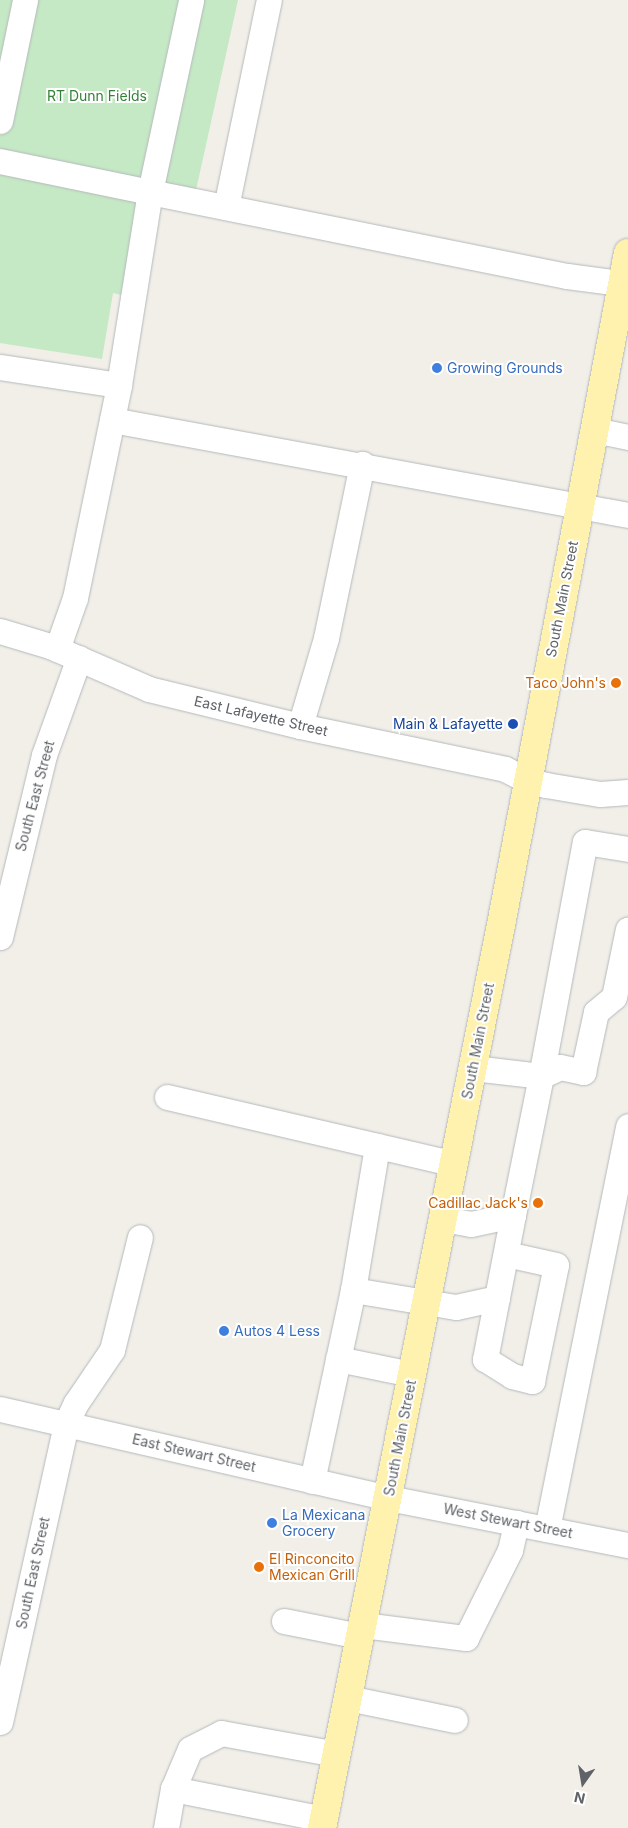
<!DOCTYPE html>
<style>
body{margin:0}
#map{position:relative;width:628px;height:1828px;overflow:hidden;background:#f1efe8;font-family:Inter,sans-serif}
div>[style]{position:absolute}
.green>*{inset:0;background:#c5e8c5}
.roads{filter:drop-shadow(0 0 1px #b5b8bc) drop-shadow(0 0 1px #b5b8bc)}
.minor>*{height:25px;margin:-12.5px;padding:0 12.5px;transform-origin:12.5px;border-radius:12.5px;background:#fff}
.major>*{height:28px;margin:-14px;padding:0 14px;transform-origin:14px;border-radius:14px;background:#fff2af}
.dots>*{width:14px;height:14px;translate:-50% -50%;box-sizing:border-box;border:2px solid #fff;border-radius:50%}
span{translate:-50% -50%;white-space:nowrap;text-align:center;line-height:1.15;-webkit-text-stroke:4px #fff;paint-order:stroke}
.park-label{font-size:14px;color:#348238}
.shop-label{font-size:14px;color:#366cbe}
.left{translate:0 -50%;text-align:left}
.street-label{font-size:14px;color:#5f6368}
.food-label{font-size:14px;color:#c56008}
.right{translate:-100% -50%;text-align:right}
.transit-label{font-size:14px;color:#164399}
.north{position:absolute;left:558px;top:1758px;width:50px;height:50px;-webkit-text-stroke:4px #fff;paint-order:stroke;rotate:193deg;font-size:14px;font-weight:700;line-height:20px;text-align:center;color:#5f6368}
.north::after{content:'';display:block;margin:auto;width:18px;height:22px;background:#5f6368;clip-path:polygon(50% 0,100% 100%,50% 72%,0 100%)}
</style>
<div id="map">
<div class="green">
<div style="clip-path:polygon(0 0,238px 0,196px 190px,146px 180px,121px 295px,113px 293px,102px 359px,0 343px)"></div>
</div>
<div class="roads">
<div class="minor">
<div style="left:0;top:121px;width:124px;rotate:-78.3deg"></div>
<div style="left:0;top:161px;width:153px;rotate:11.7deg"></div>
<div style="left:150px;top:192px;width:196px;rotate:-77.9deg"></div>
<div style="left:226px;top:207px;width:211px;rotate:-78.3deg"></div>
<div style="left:0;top:367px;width:120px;rotate:8.6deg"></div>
<div style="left:112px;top:420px;width:525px;rotate:10.43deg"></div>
<div style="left:595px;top:430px;width:34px;rotate:12deg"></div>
<div style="left:0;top:631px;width:52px;rotate:16.7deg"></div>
<div style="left:50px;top:646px;width:108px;rotate:23.5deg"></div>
<div style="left:149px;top:689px;width:155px;rotate:13.8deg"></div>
<div style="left:300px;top:726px;width:209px;rotate:11.8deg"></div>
<div style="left:505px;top:769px;width:25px;rotate:27deg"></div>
<div style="left:527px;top:780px;width:20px;rotate:15deg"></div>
<div style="left:546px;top:785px;width:55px;rotate:9.5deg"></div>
<div style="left:600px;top:794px;width:28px;rotate:-4deg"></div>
<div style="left:57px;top:649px;width:54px;rotate:-70.6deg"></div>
<div style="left:75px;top:598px;width:217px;rotate:-78.3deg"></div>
<div style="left:119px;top:385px;width:195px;rotate:-80.9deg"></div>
<div style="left:150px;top:192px;width:425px;rotate:11.4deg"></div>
<div style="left:567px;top:276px;width:62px;rotate:7.5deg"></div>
<div style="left:300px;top:726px;width:92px;rotate:-73.5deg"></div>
<div style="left:326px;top:638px;width:178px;rotate:-78.3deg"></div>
<div style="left:0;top:937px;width:187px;rotate:-76.4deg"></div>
<div style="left:44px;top:755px;width:103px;rotate:-70.2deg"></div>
<div style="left:473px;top:1068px;width:68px;rotate:6.7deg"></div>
<div style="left:541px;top:1076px;width:142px;rotate:101.4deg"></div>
<div style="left:513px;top:1215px;width:147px;rotate:101deg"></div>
<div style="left:485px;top:1359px;width:32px;rotate:32deg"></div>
<div style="left:512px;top:1376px;width:21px;rotate:14deg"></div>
<div style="left:532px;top:1381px;width:118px;rotate:-78.3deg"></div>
<div style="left:556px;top:1265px;width:51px;rotate:-167.6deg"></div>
<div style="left:541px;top:1076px;width:238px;rotate:-79.4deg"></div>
<div style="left:585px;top:842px;width:44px;rotate:9.2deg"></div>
<div style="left:541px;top:1076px;width:21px;rotate:-25deg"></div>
<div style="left:560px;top:1067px;width:24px;rotate:12deg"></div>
<div style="left:583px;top:1072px;width:61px;rotate:-77.8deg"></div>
<div style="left:596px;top:1012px;width:23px;rotate:-40deg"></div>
<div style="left:614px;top:997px;width:69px;rotate:-78.4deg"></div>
<div style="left:167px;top:1097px;width:295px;rotate:13.1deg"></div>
<div style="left:443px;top:1219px;width:28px;rotate:10deg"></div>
<div style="left:471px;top:1224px;width:43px;rotate:-12.1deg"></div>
<div style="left:353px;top:1290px;width:146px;rotate:-80.5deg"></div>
<div style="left:338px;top:1359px;width:76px;rotate:11.5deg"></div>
<div style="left:0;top:1409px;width:398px;rotate:12.9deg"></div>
<div style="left:388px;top:1498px;width:245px;rotate:11.1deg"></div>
<div style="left:312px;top:1481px;width:195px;rotate:-77.9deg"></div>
<div style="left:353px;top:1290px;width:104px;rotate:9.4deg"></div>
<div style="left:456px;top:1307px;width:42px;rotate:-12.4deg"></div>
<div style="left:547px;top:1529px;width:411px;rotate:-78.6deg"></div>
<div style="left:284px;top:1621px;width:77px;rotate:11.2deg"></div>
<div style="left:363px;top:1625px;width:104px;rotate:7.2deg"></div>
<div style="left:466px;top:1638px;width:98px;rotate:-63.4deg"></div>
<div style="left:510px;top:1550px;width:28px;rotate:-77deg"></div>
<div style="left:348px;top:1698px;width:109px;rotate:11.6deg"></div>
<div style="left:0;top:1722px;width:305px;rotate:-77.5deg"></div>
<div style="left:66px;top:1424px;width:23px;rotate:-65deg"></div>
<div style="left:76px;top:1403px;width:64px;rotate:-55.8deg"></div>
<div style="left:112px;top:1350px;width:116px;rotate:-76.1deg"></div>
<div style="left:173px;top:1789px;width:154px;rotate:11.2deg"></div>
<div style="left:166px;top:1828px;width:40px;rotate:-80deg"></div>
<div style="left:173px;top:1789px;width:43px;rotate:-67deg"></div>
<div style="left:190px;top:1749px;width:35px;rotate:-27deg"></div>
<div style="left:221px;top:1733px;width:118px;rotate:10.3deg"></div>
</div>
<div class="major">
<div style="left:322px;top:1828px;width:921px;rotate:-78.79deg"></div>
<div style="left:501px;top:925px;width:684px;rotate:-79.3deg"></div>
</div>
</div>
<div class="dots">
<div style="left:437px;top:368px;background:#3f7fe0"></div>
<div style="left:616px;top:683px;background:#e8710a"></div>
<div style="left:513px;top:724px;background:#1a4fb4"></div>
<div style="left:538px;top:1203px;background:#e8710a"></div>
<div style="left:224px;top:1331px;background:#3f7fe0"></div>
<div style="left:272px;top:1523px;background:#3f7fe0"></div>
<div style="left:259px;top:1567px;background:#e8710a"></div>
</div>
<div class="park-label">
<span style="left:97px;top:96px">RT Dunn Fields</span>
</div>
<div class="shop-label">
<span class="left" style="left:447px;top:368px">Growing Grounds</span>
<span class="left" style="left:234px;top:1331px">Autos 4 Less</span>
<span class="left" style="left:282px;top:1523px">La Mexicana<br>Grocery</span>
</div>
<div class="street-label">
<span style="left:562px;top:599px;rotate:-79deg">South Main Street</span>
<span style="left:261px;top:716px;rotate:13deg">East Lafayette Street</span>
<span style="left:35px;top:796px;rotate:-75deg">South East Street</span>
<span style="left:478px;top:1041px;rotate:-79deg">South Main Street</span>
<span style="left:400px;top:1438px;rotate:-79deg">South Main Street</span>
<span style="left:194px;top:1453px;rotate:13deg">East Stewart Street</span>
<span style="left:508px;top:1521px;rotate:11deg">West Stewart Street</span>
<span style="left:33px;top:1573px;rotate:-78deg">South East Street</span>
</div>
<div class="food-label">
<span class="right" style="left:606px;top:683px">Taco John's</span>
<span class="right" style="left:528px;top:1203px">Cadillac Jack's</span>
<span class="left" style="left:269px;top:1567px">El Rinconcito<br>Mexican Grill</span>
</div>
<div class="transit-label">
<span class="right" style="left:503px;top:724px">Main &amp; Lafayette</span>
</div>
<div class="north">N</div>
</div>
